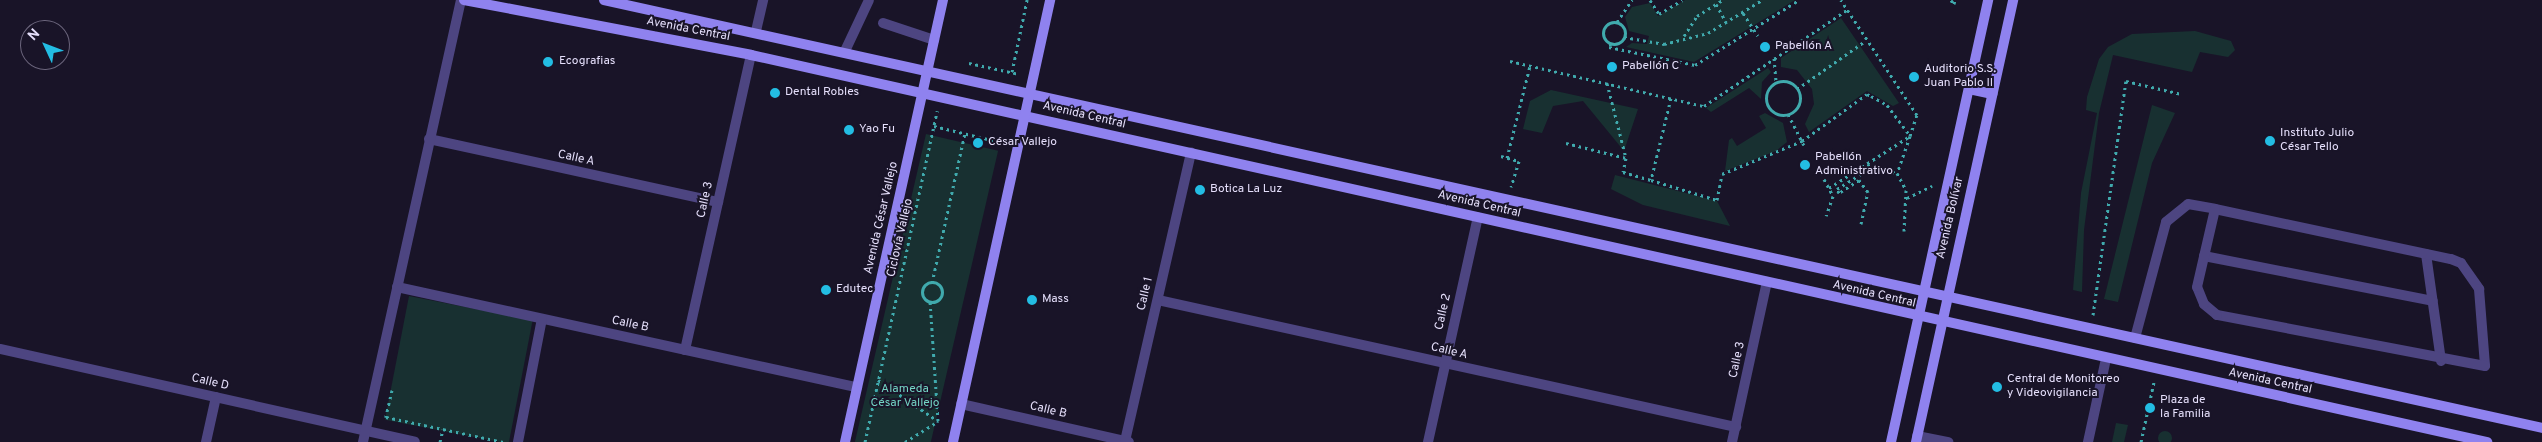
<!DOCTYPE html>
<meta charset="utf-8">
<style>
body{margin:0}
#map{position:relative;width:2542px;height:442px;overflow:hidden;background:#191428;font-family:Overpass,sans-serif}
div>[style]{position:absolute}
.green>*{inset:0;background:#183031;transform-origin:0 0}
.round{border-radius:50%}
.path>*{height:3px;margin-top:-1.5px;transform-origin:0;background:repeating-linear-gradient(90deg,#40aaad 0 2.5px,transparent 0 6.5px)}
.path>.ring{margin:-1.5px;padding:0;box-sizing:content-box;background:none;border:3px solid #40aaad;border-radius:50%}
.lane>*{height:10px;margin:-5px;padding:0 5px;transform-origin:5px;border-radius:5px;background:#4d4581}
.street>*{height:10px;margin:-5px;padding:0 5px;transform-origin:5px;border-radius:5px;background:#4d4581}
.secondary>*{height:10px;margin:-5px;padding:0 5px;transform-origin:5px;border-radius:5px;background:#8f82ef}
.dots>*{width:14px;height:14px;translate:-50% -50%;box-sizing:border-box;border:2px solid #191428;border-radius:50%}
span{translate:-50% -50%;white-space:nowrap;text-align:center;line-height:1.15;-webkit-text-stroke:4px #191428;paint-order:stroke}
.street-label{font-size:12px;color:#e5dffb}
.poi-label{font-size:12px;color:#e5dffb}
.left{translate:0 -50%;text-align:left}
.park-label{font-size:12px;color:#73d3c4}
.north{position:absolute;left:20px;top:20px;width:50px;height:50px;box-sizing:border-box;background:#191428;border:1px solid #6b657c;border-radius:50%;rotate:313deg;font-size:14px;font-weight:700;line-height:20px;text-align:center;color:#e5dffb}
.north::after{content:'';display:block;margin:auto;width:18px;height:22px;background:#23bde3;clip-path:polygon(50% 0,100% 100%,50% 72%,0 100%)}
</style>
<div id="map">
<div class="green">
<div style="clip-path:polygon(1685px 0,1795px 0,1694px 62px,1626px 47px,1632px 43px,1647px 44px,1649px 36px,1629px 31px,1625px 17px,1632px 7px,1650px 3px,1658px 16px)"></div>
<div style="clip-path:polygon(1841px 18px,1899px 103px,1893px 106px,1867px 91px,1809px 132px,1805px 124px,1814px 104px,1812px 89px,1797px 70px,1781px 67px,1781px 58px)"></div>
<div style="clip-path:polygon(2195px 31px,2231px 41px,2235px 50px,2228px 57px,2200px 52px,2192px 72px,2113px 55px,2099px 113px,2084px 230px,2082px 292px,2073px 290px,2081px 193px,2097px 113px,2086px 110px,2087px 97px,2099px 59px,2108px 47px,2132px 34px)"></div>
<div style="clip-path:polygon(1768px 68px,1771px 72px,1762px 82px,1761px 99px,1749px 88px,1711px 112px,1706px 108px)"></div>
<div style="clip-path:polygon(1551px 90px,1638px 109px,1624px 151px,1583px 101px,1553px 106px,1542px 133px,1523px 129px,1530px 101px)"></div>
<div style="clip-path:polygon(2152px 105px,2175px 113px,2152px 163px,2118px 302px,2104px 299px)"></div>
<div style="clip-path:polygon(1765px 113px,1783px 123px,1787px 142px,1776px 151px,1725px 171px,1729px 140px,1732px 138px,1737px 146px,1766px 128px,1759px 116px)"></div>
<div style="left:926px;top:134px;width:74px;height:316px;rotate:13deg"></div>
<div style="clip-path:polygon(1615px 175px,1717px 201px,1730px 226px,1643px 205px,1611px 189px)"></div>
<div style="left:409px;top:296px;width:126px;height:126px;rotate:11deg"></div>
<div style="clip-path:polygon(2116px 423px,2128px 425px,2124px 442px,2112px 442px)"></div>
<div class="round" style="left:2158px;top:431px;width:14px;height:14px"></div>
</div>
<div class="path">
<div style="left:1650px;top:0;width:17px;rotate:57deg"></div>
<div style="left:1659px;top:14px;width:27px;rotate:-31deg"></div>
<div style="left:1951px;top:0;width:5px;rotate:53deg"></div>
<div style="left:1954px;top:4px;width:4px;rotate:-76deg"></div>
<div style="left:1716px;top:4px;width:21px;rotate:61deg"></div>
<div style="left:1743px;top:13px;width:27px;rotate:57deg"></div>
<div style="left:1617px;top:22px;width:27px;rotate:-56deg"></div>
<div class="ring" style="left:1603px;top:22px;width:19px;height:19px"></div>
<div style="left:1684px;top:36px;width:24px;rotate:-57deg"></div>
<div style="left:1697px;top:16px;width:31px;rotate:-32deg"></div>
<div style="left:1624px;top:37px;width:41px;rotate:9.9deg"></div>
<div style="left:1664px;top:44px;width:45px;rotate:-14deg"></div>
<div style="left:1708px;top:33px;width:63px;rotate:-31.4deg"></div>
<div style="left:1611px;top:43px;width:4px;rotate:117deg"></div>
<div style="left:1609px;top:47px;width:88px;rotate:11.8deg"></div>
<div style="left:1695px;top:65px;width:123px;rotate:-32deg"></div>
<div style="left:1774px;top:58px;width:25px;rotate:85deg"></div>
<div style="left:1510px;top:61px;width:199px;rotate:13.1deg"></div>
<div style="left:1704px;top:106px;width:172px;rotate:-33.9deg"></div>
<div style="left:969px;top:63px;width:51px;rotate:12.4deg"></div>
<div style="left:1012px;top:72px;width:74px;rotate:-78.2deg"></div>
<div class="ring" style="left:1766px;top:81px;width:31px;height:31px"></div>
<div style="left:1607px;top:83px;width:77px;rotate:75.8deg"></div>
<div style="left:1797px;top:89px;width:83px;rotate:-35.2deg"></div>
<div style="left:1671px;top:98px;width:84px;rotate:103.7deg"></div>
<div style="left:1651px;top:180px;width:69px;rotate:16.9deg"></div>
<div style="left:1717px;top:200px;width:26px;rotate:-79deg"></div>
<div style="left:1722px;top:174px;width:87px;rotate:-22.4deg"></div>
<div style="left:1802px;top:141px;width:80px;rotate:-35.9deg"></div>
<div style="left:1867px;top:94px;width:4px;rotate:27deg"></div>
<div style="left:1871px;top:96px;width:18px;rotate:29deg"></div>
<div style="left:1887px;top:105px;width:39px;rotate:53deg"></div>
<div style="left:1910px;top:136px;width:39px;rotate:109deg"></div>
<div style="left:1897px;top:173px;width:19px;rotate:62deg"></div>
<div style="left:1906px;top:190px;width:41px;rotate:92.8deg"></div>
<div style="left:1788px;top:114px;width:35px;rotate:63deg"></div>
<div style="left:934px;top:126px;width:72px;rotate:13.7deg"></div>
<div style="left:1566px;top:143px;width:62px;rotate:14deg"></div>
<div style="left:1626px;top:158px;width:14px;rotate:102deg"></div>
<div style="left:1623px;top:172px;width:29px;rotate:16deg"></div>
<div style="left:1501px;top:156px;width:19px;rotate:16deg"></div>
<div style="left:1519px;top:161px;width:27px;rotate:107deg"></div>
<div style="left:1507px;top:158px;width:95px;rotate:-76deg"></div>
<div style="left:1867px;top:165px;width:31px;rotate:15deg"></div>
<div style="left:1824px;top:179px;width:19px;rotate:62deg"></div>
<div style="left:1833px;top:196px;width:21px;rotate:109deg"></div>
<div style="left:1829px;top:188px;width:96px;rotate:-32.7deg"></div>
<div style="left:1910px;top:136px;width:22px;rotate:-72deg"></div>
<div style="left:1917px;top:115px;width:138px;rotate:-123.5deg"></div>
<div style="left:1907px;top:198px;width:28px;rotate:-26deg"></div>
<div style="left:1861px;top:224px;width:33px;rotate:-78deg"></div>
<div style="left:1868px;top:192px;width:15px;rotate:-127deg"></div>
<div style="left:1859px;top:180px;width:24px;rotate:147deg"></div>
<div style="left:1839px;top:193px;width:4px;rotate:-117deg"></div>
<div style="left:1837px;top:189px;width:32px;rotate:-32deg"></div>
<div style="left:1864px;top:172px;width:4px;rotate:-117deg"></div>
<div class="ring" style="left:922px;top:282px;width:17px;height:17px"></div>
<div style="left:932px;top:283px;width:154px;rotate:-77.6deg"></div>
<div style="left:2093px;top:315px;width:236px;rotate:-82deg"></div>
<div style="left:2126px;top:81px;width:57px;rotate:13.1deg"></div>
<div style="left:878px;top:380px;width:73px;rotate:34.3deg"></div>
<div style="left:392px;top:390px;width:28px;rotate:103deg"></div>
<div style="left:386px;top:417px;width:121px;rotate:12deg"></div>
<div style="left:440px;top:442px;width:13px;rotate:-77deg"></div>
<div style="left:865px;top:442px;width:339px;rotate:-77.7deg"></div>
<div style="left:905px;top:442px;width:39px;rotate:-32deg"></div>
<div style="left:938px;top:421px;width:119px;rotate:-93.8deg"></div>
<div style="left:2141px;top:442px;width:61px;rotate:-77.8deg"></div>
</div>
<div class="lane">
<div style="left:883px;top:23px;width:54px;rotate:18.4deg"></div>
<div style="left:845px;top:51px;width:56px;rotate:-64.8deg"></div>
<div style="left:2426px;top:254px;width:108px;rotate:82deg"></div>
<div style="left:2204px;top:256px;width:233px;rotate:11.1deg"></div>
<div style="left:2135px;top:338px;width:120px;rotate:-75deg"></div>
<div style="left:2166px;top:222px;width:28px;rotate:-39deg"></div>
<div style="left:2188px;top:204px;width:27px;rotate:10deg"></div>
<div style="left:2215px;top:209px;width:241px;rotate:12deg"></div>
<div style="left:2451px;top:259px;width:11px;rotate:22deg"></div>
<div style="left:2461px;top:263px;width:32px;rotate:55deg"></div>
<div style="left:2479px;top:289px;width:77px;rotate:85.5deg"></div>
<div style="left:2485px;top:366px;width:273px;rotate:-169.2deg"></div>
<div style="left:2217px;top:315px;width:17px;rotate:-140deg"></div>
<div style="left:2204px;top:304px;width:18px;rotate:-112deg"></div>
<div style="left:2197px;top:287px;width:80px;rotate:-77deg"></div>
<div style="left:1917px;top:436px;width:32px;rotate:11deg"></div>
<div style="left:2088px;top:442px;width:85px;rotate:-77.8deg"></div>
</div>
<div class="street">
<div style="left:756px;top:31px;width:32px;rotate:-77deg"></div>
<div style="left:429px;top:139px;width:296px;rotate:12.3deg"></div>
<div style="left:397px;top:287px;width:471px;rotate:12.3deg"></div>
<div style="left:1158px;top:300px;width:592px;rotate:12.39deg"></div>
<div style="left:0;top:349px;width:425px;rotate:12.6deg"></div>
<div style="left:685px;top:350px;width:302px;rotate:-77.4deg"></div>
<div style="left:961px;top:404px;width:172px;rotate:12.7deg"></div>
<div style="left:1125px;top:441px;width:296px;rotate:-77.1deg"></div>
<div style="left:206px;top:442px;width:46px;rotate:-77.5deg"></div>
<div style="left:363px;top:442px;width:453px;rotate:-77.5deg"></div>
<div style="left:518px;top:442px;width:125px;rotate:-79deg"></div>
<div style="left:1428px;top:442px;width:230px;rotate:-77.5deg"></div>
<div style="left:1732px;top:442px;width:164px;rotate:-77.7deg"></div>
</div>
<div class="secondary">
<div style="left:464px;top:0;width:292px;rotate:10.8deg"></div>
<div style="left:751px;top:55px;width:1779px;rotate:12.57deg"></div>
<div style="left:604px;top:0;width:1985px;rotate:12.45deg"></div>
<div style="left:1969px;top:89px;width:24px;rotate:12deg"></div>
<div style="left:845px;top:442px;width:453px;rotate:-77.5deg"></div>
<div style="left:953px;top:442px;width:453px;rotate:-77.6deg"></div>
<div style="left:1891px;top:442px;width:453px;rotate:-77.6deg"></div>
<div style="left:1916px;top:442px;width:453px;rotate:-77.6deg"></div>
</div>
<div class="dots">
<div style="left:1765px;top:47px;background:#23bde3"></div>
<div style="left:548px;top:62px;background:#23bde3"></div>
<div style="left:1612px;top:67px;background:#23bde3"></div>
<div style="left:1914px;top:77px;background:#23bde3"></div>
<div style="left:775px;top:93px;background:#23bde3"></div>
<div style="left:849px;top:130px;background:#23bde3"></div>
<div style="left:2270px;top:141px;background:#23bde3"></div>
<div style="left:978px;top:143px;background:#23bde3"></div>
<div style="left:1805px;top:165px;background:#23bde3"></div>
<div style="left:1200px;top:190px;background:#23bde3"></div>
<div style="left:826px;top:290px;background:#23bde3"></div>
<div style="left:1032px;top:300px;background:#23bde3"></div>
<div style="left:1997px;top:387px;background:#23bde3"></div>
<div style="left:2150px;top:408px;background:#23bde3"></div>
</div>
<div class="street-label">
<span style="left:688px;top:30px;rotate:11deg">Avenida Central</span>
<span style="left:1084px;top:116px;rotate:13deg">Avenida Central</span>
<span style="left:576px;top:159px;rotate:12deg">Calle A</span>
<span style="left:706px;top:200px;rotate:-77deg">Calle 3</span>
<span style="left:1479px;top:205px;rotate:13deg">Avenida Central</span>
<span style="left:882px;top:218px;rotate:-77deg">Avenida César Vallejo</span>
<span style="left:1951px;top:218px;rotate:-77deg">Avenida Bolívar</span>
<span style="left:901px;top:238px;rotate:-77deg">Ciclovía Vallejo</span>
<span style="left:1146px;top:294px;rotate:-77deg">Calle 1</span>
<span style="left:1874px;top:295px;rotate:13deg">Avenida Central</span>
<span style="left:1444px;top:312px;rotate:-77deg">Calle 2</span>
<span style="left:630px;top:325px;rotate:12deg">Calle B</span>
<span style="left:1449px;top:352px;rotate:13deg">Calle A</span>
<span style="left:1738px;top:360px;rotate:-78deg">Calle 3</span>
<span style="left:2270px;top:382px;rotate:12deg">Avenida Central</span>
<span style="left:210px;top:383px;rotate:13deg">Calle D</span>
<span style="left:1048px;top:411px;rotate:13deg">Calle B</span>
</div>
<div class="poi-label">
<span class="left" style="left:1775px;top:47px">Pabellón A</span>
<span class="left" style="left:559px;top:62px">Ecografias</span>
<span class="left" style="left:1622px;top:67px">Pabellón C</span>
<span class="left" style="left:1924px;top:77px">Auditorio S.S.<br>Juan Pablo II</span>
<span class="left" style="left:785px;top:93px">Dental Robles</span>
<span class="left" style="left:859px;top:130px">Yao Fu</span>
<span class="left" style="left:2280px;top:141px">Instituto Julio<br>César Tello</span>
<span class="left" style="left:988px;top:143px">César Vallejo</span>
<span class="left" style="left:1815px;top:165px">Pabellón<br>Administrativo</span>
<span class="left" style="left:1210px;top:190px">Botica La Luz</span>
<span class="left" style="left:836px;top:290px">Edutec</span>
<span class="left" style="left:1042px;top:300px">Mass</span>
<span class="left" style="left:2007px;top:387px">Central de Monitoreo<br>y Videovigilancia</span>
<span class="left" style="left:2160px;top:408px">Plaza de<br>la Familia</span>
</div>
<div class="park-label">
<span style="left:905px;top:397px">Alameda<br>César Vallejo</span>
</div>
<div class="north">N</div>
</div>
